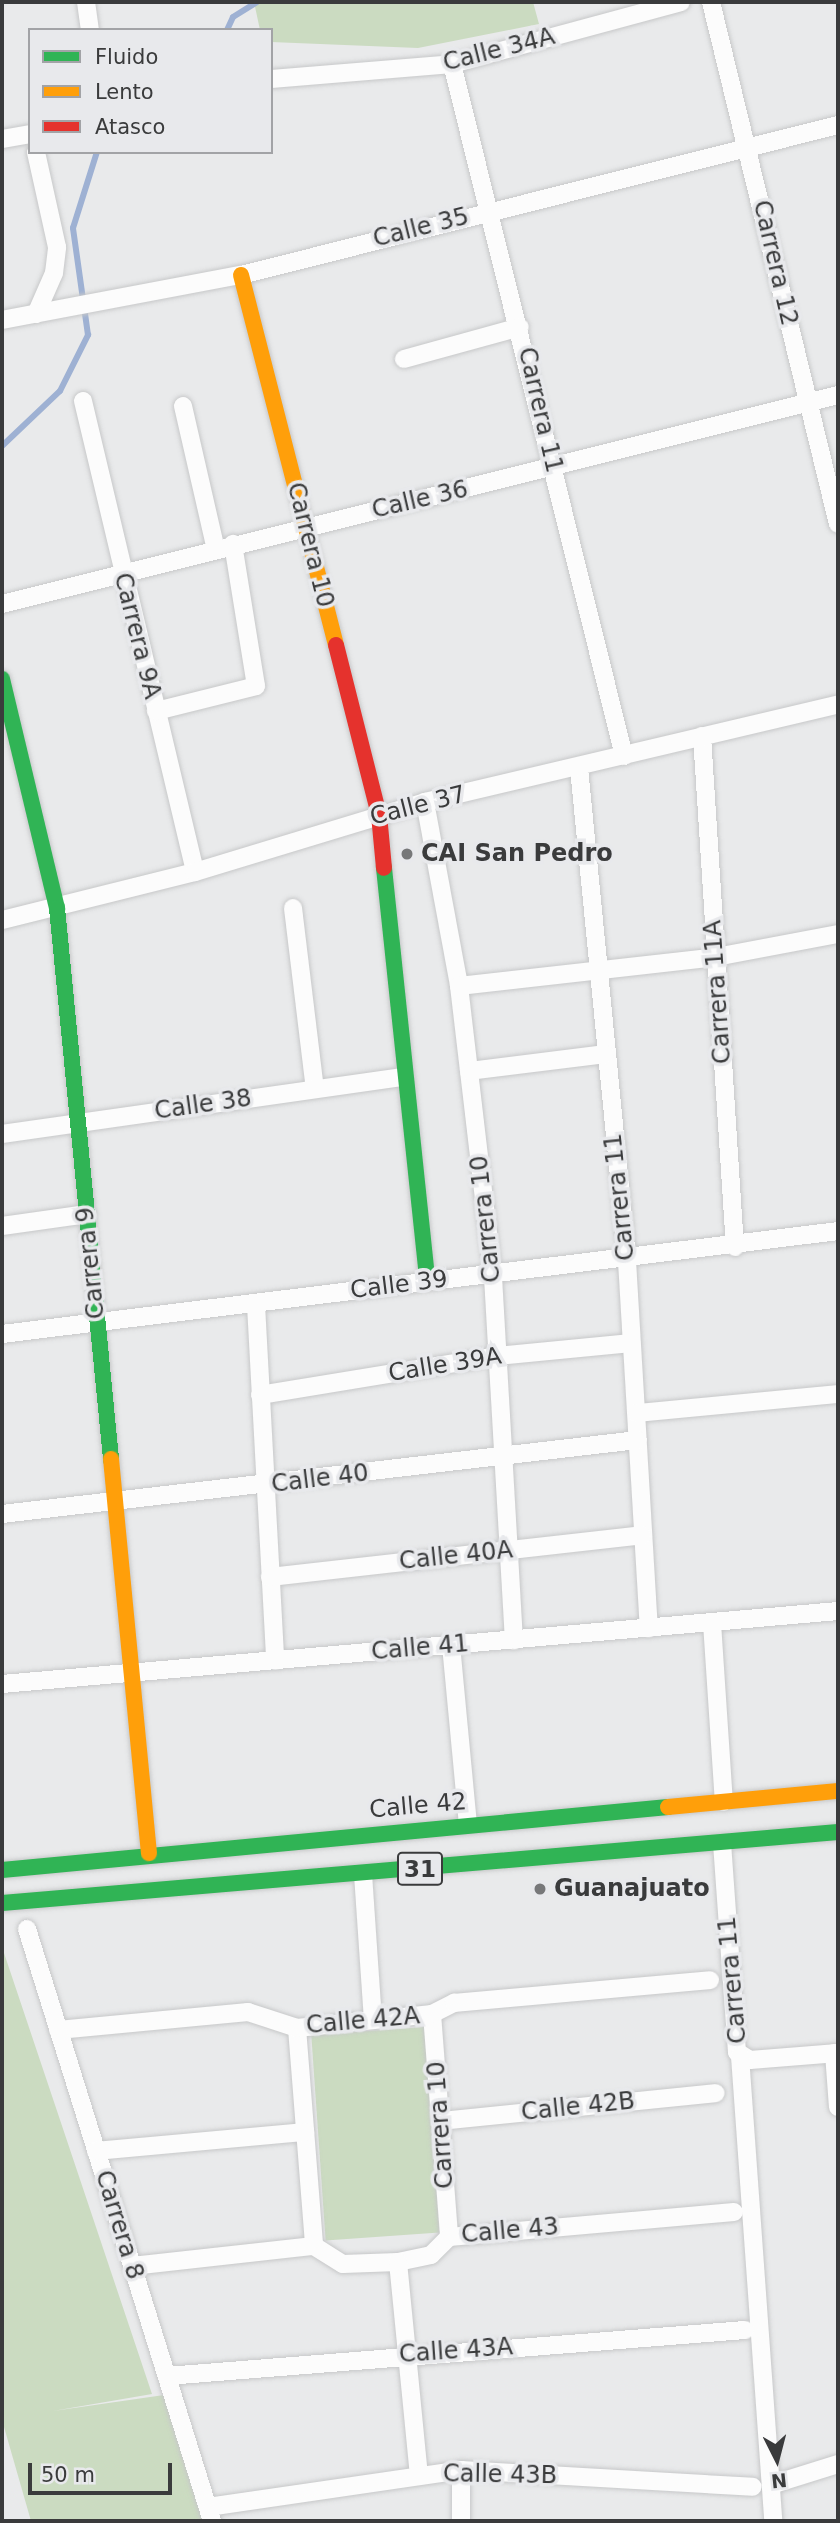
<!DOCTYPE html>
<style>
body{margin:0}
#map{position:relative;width:840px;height:2523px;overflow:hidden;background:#e9eaeb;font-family:"DejaVu Sans",sans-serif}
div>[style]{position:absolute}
.green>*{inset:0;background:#cbdbc1;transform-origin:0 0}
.stream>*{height:6px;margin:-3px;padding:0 3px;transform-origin:3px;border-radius:3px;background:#9eb1d3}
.roads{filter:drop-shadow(0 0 2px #c7c8c9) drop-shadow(0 0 2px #c7c8c9)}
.street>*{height:18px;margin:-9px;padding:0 9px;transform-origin:9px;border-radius:9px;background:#fcfcfc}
.fast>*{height:16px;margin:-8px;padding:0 8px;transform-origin:8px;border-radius:8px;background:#30b455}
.slow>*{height:16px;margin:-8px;padding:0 8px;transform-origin:8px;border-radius:8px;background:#ff9f0a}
.jam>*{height:16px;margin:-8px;padding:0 8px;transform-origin:8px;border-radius:8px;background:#e5322d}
.dots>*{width:19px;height:19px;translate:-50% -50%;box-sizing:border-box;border:4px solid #e8e9ec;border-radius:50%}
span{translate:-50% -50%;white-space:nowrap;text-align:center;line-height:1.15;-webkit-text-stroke:7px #e8e9ec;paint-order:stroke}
.shield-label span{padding:2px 5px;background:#e8e9ec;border:2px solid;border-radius:5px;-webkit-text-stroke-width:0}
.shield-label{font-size:23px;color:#3a3b3c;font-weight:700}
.street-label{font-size:24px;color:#3a3b3c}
.poi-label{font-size:24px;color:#3a3b3c;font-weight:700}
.left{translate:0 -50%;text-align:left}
.frame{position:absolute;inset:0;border:4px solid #3a3b3c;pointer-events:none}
.legend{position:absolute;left:28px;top:28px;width:245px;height:126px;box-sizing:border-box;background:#e8e9ec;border:2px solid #a2a3a6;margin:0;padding:9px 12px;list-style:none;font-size:21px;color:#3a3b3c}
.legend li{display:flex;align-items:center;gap:14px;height:35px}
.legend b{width:35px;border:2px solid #a2a3a6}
.north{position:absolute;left:742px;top:2425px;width:70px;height:70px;-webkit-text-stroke:5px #e8e9ec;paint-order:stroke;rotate:174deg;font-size:19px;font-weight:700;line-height:28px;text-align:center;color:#3a3b3c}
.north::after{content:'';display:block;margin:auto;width:24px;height:32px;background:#3a3b3c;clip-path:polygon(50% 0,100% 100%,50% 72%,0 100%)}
.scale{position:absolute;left:28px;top:2463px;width:144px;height:32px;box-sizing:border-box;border:4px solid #3a3b3c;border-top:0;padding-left:9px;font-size:21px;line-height:24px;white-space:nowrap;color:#3a3b3c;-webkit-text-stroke:5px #e8e9ec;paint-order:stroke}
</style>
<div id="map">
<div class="green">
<div style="clip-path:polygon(254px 2px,533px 2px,539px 24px,418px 48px,271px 42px,271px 30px,260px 30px)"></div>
<div style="clip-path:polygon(2px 1947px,152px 2394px,53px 2411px,171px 2394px,212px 2521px,31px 2521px,2px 2420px)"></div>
<div style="left:425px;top:2027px;width:206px;height:114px;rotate:86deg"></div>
</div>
<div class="stream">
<div style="left:227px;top:30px;width:14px;rotate:-65deg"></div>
<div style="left:233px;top:17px;width:28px;rotate:-32deg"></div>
<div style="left:2px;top:446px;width:80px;rotate:-43.5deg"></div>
<div style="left:60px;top:391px;width:63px;rotate:-63.4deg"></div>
<div style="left:88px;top:335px;width:108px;rotate:-98deg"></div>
<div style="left:73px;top:228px;width:80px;rotate:-72.5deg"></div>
</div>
<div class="roads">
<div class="street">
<div style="left:86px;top:2px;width:28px;rotate:82deg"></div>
<div style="left:711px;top:2px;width:537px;rotate:76.33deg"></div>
<div style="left:452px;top:64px;width:713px;rotate:76.04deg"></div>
<div style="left:271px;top:79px;width:182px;rotate:-4.7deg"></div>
<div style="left:452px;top:64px;width:237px;rotate:-15.1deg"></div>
<div style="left:2px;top:139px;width:28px;rotate:-10deg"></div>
<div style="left:36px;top:314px;width:45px;rotate:-66.3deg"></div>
<div style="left:54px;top:273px;width:26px;rotate:-83deg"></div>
<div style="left:57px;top:247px;width:97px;rotate:-102.5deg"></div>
<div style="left:2px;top:320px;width:243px;rotate:-10.7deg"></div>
<div style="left:241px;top:275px;width:616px;rotate:-14.1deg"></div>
<div style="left:404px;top:359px;width:120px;rotate:-15.4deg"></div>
<div style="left:83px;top:401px;width:484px;rotate:76.6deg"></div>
<div style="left:183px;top:406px;width:144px;rotate:77.1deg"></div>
<div style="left:2px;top:604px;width:862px;rotate:-14.04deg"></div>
<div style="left:156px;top:711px;width:103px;rotate:-14deg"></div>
<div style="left:256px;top:686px;width:144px;rotate:-99.2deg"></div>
<div style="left:702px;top:736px;width:512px;rotate:86.31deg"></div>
<div style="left:579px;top:768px;width:495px;rotate:84.4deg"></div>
<div style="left:627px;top:1261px;width:368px;rotate:86.6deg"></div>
<div style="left:425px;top:802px;width:187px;rotate:79.5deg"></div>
<div style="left:459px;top:986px;width:293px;rotate:83.3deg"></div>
<div style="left:493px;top:1277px;width:364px;rotate:86.7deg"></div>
<div style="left:293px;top:908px;width:182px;rotate:83.1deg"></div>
<div style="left:2px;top:920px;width:199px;rotate:-14deg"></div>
<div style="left:195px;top:872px;width:240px;rotate:-16.9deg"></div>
<div style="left:425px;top:802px;width:424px;rotate:-13.3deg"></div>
<div style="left:459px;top:986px;width:259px;rotate:-6.4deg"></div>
<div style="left:716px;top:957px;width:124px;rotate:-10.7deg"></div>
<div style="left:469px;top:1071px;width:137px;rotate:-7.1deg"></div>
<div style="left:2px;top:1134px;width:405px;rotate:-8.1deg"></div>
<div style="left:2px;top:1226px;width:86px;rotate:-8deg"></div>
<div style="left:256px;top:1305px;width:356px;rotate:86.9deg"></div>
<div style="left:2px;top:1334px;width:842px;rotate:-7.02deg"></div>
<div style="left:260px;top:1395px;width:240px;rotate:-9.3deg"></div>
<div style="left:497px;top:1356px;width:135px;rotate:-5.5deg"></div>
<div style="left:637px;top:1413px;width:202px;rotate:-5.4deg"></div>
<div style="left:2px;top:1514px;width:640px;rotate:-6.64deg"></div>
<div style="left:270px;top:1577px;width:374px;rotate:-6.4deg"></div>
<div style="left:712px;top:1623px;width:179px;rotate:86.2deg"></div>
<div style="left:451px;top:1645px;width:180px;rotate:84.6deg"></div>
<div style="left:2px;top:1684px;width:839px;rotate:-4.99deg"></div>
<div style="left:722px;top:1843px;width:210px;rotate:85.9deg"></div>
<div style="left:737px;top:2052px;width:15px;rotate:32deg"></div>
<div style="left:750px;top:2060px;width:88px;rotate:-4.5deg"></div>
<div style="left:363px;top:1874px;width:145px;rotate:86.1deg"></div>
<div style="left:27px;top:1929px;width:620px;rotate:72.65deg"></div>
<div style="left:432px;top:2014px;width:224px;rotate:85.6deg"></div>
<div style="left:297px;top:2028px;width:219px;rotate:85.5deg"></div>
<div style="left:58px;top:2030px;width:191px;rotate:-5.4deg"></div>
<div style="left:248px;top:2012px;width:52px;rotate:18.1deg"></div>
<div style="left:297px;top:2028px;width:136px;rotate:-5.9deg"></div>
<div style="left:432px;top:2014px;width:25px;rotate:-27deg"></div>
<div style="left:454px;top:2003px;width:257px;rotate:-5.1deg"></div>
<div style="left:834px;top:2053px;width:54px;rotate:85.8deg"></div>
<div style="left:740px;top:2056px;width:466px;rotate:85.9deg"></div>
<div style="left:441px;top:2121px;width:276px;rotate:-5.8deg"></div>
<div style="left:96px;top:2151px;width:210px;rotate:-5.2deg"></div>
<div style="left:314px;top:2246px;width:34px;rotate:32deg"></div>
<div style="left:343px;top:2264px;width:55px;rotate:-2.1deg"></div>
<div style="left:398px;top:2262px;width:34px;rotate:-12deg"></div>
<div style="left:431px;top:2255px;width:25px;rotate:-45deg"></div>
<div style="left:449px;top:2237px;width:286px;rotate:-5deg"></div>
<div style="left:398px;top:2262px;width:214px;rotate:84.4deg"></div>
<div style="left:132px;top:2266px;width:183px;rotate:-6.3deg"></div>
<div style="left:167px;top:2376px;width:580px;rotate:-4.55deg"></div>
<div style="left:771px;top:2485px;width:70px;rotate:-17.4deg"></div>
<div style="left:208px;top:2507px;width:256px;rotate:-8.3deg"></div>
<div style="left:461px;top:2470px;width:292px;rotate:3.3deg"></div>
<div style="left:461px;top:2521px;width:51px;rotate:-90deg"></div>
</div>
<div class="fast">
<div style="left:2px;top:679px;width:236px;rotate:76.5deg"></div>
<div style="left:57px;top:908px;width:554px;rotate:84.4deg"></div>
<div style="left:384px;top:868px;width:413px;rotate:84deg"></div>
<div style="left:2px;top:1870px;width:669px;rotate:-5.4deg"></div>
<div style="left:2px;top:1903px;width:839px;rotate:-4.85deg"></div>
</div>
<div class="slow">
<div style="left:241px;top:275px;width:382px;rotate:75.6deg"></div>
<div style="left:111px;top:1459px;width:396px;rotate:84.5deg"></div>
<div style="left:668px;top:1807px;width:171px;rotate:-5.4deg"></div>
</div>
<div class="jam">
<div style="left:336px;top:645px;width:175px;rotate:75.8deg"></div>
<div style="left:379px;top:815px;width:53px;rotate:84.6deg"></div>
</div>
</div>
<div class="dots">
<div style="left:407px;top:854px;background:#777879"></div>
<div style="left:540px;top:1889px;background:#777879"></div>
</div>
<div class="shield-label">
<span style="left:420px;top:1869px">31</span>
</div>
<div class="street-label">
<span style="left:499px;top:50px;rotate:-14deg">Calle 34A</span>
<span style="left:421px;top:228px;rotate:-14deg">Calle 35</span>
<span style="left:775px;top:263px;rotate:77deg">Carrera 12</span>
<span style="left:540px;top:410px;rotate:77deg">Carrera 11</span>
<span style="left:420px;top:500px;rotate:-13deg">Calle 36</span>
<span style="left:310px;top:545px;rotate:76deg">Carrera 10</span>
<span style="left:137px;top:636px;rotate:76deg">Carrera 9A</span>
<span style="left:418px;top:806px;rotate:-14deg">Calle 37</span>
<span style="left:718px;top:992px;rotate:-94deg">Carrera 11A</span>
<span style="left:203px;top:1105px;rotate:-8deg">Calle 38</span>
<span style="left:620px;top:1197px;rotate:-96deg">Carrera 11</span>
<span style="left:486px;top:1219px;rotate:-96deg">Carrera 10</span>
<span style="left:91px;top:1263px;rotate:-96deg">Carrera 9</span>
<span style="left:399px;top:1285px;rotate:-7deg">Calle 39</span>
<span style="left:445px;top:1365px;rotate:-9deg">Calle 39A</span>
<span style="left:320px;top:1479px;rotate:-7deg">Calle 40</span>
<span style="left:456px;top:1556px;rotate:-6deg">Calle 40A</span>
<span style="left:420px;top:1648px;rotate:-5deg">Calle 41</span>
<span style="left:418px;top:1806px;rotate:-5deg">Calle 42</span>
<span style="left:733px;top:1980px;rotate:-95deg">Carrera 11</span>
<span style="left:363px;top:2021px;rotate:-5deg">Calle 42A</span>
<span style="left:578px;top:2107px;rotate:-6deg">Calle 42B</span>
<span style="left:441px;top:2125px;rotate:-94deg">Carrera 10</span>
<span style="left:119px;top:2225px;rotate:73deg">Carrera 8</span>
<span style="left:510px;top:2231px;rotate:-5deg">Calle 43</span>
<span style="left:456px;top:2351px;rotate:-4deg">Calle 43A</span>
<span style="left:500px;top:2475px;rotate:1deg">Calle 43B</span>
</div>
<div class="poi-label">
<span class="left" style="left:421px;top:854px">CAI San Pedro</span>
<span class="left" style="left:554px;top:1889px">Guanajuato</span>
</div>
<div class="frame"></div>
<ul class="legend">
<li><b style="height:9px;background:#30b455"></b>Fluido</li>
<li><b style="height:9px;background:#ff9f0a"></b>Lento</li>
<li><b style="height:9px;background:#e5322d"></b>Atasco</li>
</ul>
<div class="north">N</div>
<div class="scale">50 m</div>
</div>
